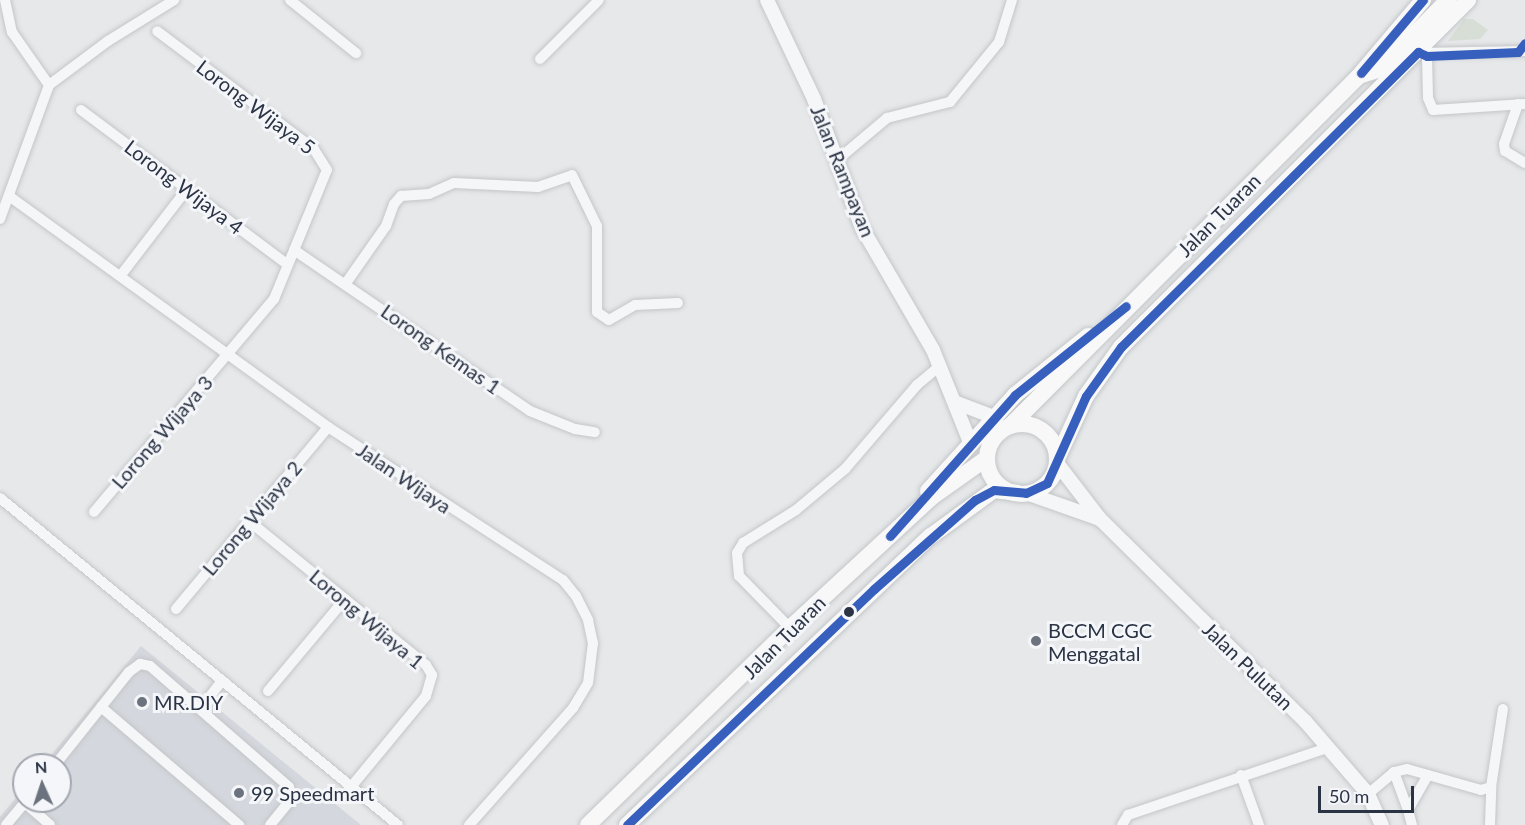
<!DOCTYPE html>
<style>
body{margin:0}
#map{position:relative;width:1525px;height:825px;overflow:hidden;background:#e6e8ea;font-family:Lato,sans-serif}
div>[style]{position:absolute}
.built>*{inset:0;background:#d4d7dd}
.green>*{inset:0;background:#d6ded6}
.roads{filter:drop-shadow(0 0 2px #c4c6c8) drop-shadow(0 0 2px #c4c6c8)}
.minor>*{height:10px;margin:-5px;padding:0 5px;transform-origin:5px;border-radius:5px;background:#f5f6f7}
.tertiary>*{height:14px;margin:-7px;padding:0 7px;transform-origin:7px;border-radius:7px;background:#f5f6f7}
.primary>*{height:16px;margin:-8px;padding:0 8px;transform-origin:8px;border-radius:8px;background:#f8f8f8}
.primary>.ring{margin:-8px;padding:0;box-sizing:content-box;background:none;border:16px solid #f8f8f8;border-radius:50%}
.bus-1>*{height:9px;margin:-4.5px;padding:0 4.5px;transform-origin:4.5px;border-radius:4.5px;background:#375fbe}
.dots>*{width:16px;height:16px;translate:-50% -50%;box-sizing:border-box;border:3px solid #f4f6f9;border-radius:50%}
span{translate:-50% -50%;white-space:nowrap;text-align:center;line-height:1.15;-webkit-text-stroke:6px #f4f6f9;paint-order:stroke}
.street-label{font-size:20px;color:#2b3445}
.poi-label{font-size:20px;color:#2b3445}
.left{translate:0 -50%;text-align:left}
.north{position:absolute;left:12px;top:753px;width:60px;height:60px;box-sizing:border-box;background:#f4f6f9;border:2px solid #a4a8b1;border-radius:50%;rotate:357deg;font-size:16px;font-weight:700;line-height:24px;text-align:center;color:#2b3445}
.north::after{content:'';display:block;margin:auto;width:21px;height:27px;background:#6c737f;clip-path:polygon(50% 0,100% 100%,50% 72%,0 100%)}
.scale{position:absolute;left:1318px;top:786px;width:96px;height:27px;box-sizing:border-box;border:3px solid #2b3445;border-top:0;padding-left:8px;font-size:18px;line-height:21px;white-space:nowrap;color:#2b3445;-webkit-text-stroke:4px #f4f6f9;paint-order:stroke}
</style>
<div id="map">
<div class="built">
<div style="clip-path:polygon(141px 646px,361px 825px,0 825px,0 817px,24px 788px,24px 801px,60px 801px,60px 765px,43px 765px)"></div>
</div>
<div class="green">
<div style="clip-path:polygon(1464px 19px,1473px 19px,1488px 30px,1480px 39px,1448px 41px)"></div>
</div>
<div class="roads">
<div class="minor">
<div style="left:5px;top:0;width:33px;rotate:78deg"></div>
<div style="left:12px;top:32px;width:65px;rotate:55.1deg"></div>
<div style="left:290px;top:0;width:85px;rotate:38.8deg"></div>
<div style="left:1421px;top:53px;width:104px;rotate:-1.1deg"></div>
<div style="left:1427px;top:56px;width:42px;rotate:88.6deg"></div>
<div style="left:1428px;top:98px;width:13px;rotate:67deg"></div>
<div style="left:1433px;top:110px;width:92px;rotate:-3.7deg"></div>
<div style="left:540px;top:59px;width:83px;rotate:-45deg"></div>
<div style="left:1518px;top:104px;width:42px;rotate:109.3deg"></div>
<div style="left:1504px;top:144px;width:7px;rotate:82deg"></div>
<div style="left:1505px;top:151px;width:23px;rotate:31deg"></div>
<div style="left:81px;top:110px;width:257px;rotate:36.8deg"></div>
<div style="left:836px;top:161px;width:67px;rotate:-40.1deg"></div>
<div style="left:887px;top:118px;width:65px;rotate:-14.3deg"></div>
<div style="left:950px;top:102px;width:77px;rotate:-50.8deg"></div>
<div style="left:999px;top:42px;width:44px;rotate:-72.8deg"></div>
<div style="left:9px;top:196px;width:394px;rotate:35.9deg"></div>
<div style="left:328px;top:427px;width:280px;rotate:33.1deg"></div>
<div style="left:563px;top:580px;width:21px;rotate:51deg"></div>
<div style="left:576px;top:596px;width:27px;rotate:63deg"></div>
<div style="left:588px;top:620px;width:24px;rotate:78deg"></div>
<div style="left:593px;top:643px;width:40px;rotate:97.1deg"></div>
<div style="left:588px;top:683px;width:29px;rotate:121deg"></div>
<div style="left:573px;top:708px;width:157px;rotate:131.6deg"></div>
<div style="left:0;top:219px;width:143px;rotate:-69.9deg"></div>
<div style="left:49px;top:85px;width:74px;rotate:-36.7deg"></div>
<div style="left:108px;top:41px;width:78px;rotate:-31.8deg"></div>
<div style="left:294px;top:250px;width:286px;rotate:34.3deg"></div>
<div style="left:530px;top:411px;width:48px;rotate:21.8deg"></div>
<div style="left:575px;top:429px;width:20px;rotate:9deg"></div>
<div style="left:121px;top:275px;width:108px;rotate:-52.5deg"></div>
<div style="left:346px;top:283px;width:70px;rotate:-54.9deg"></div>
<div style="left:386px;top:226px;width:23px;rotate:-70deg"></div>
<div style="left:394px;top:204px;width:11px;rotate:-49deg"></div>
<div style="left:401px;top:196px;width:28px;rotate:-4deg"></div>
<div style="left:429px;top:194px;width:27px;rotate:-24deg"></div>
<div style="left:454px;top:183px;width:84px;rotate:2.7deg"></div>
<div style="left:538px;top:187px;width:36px;rotate:-19deg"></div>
<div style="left:572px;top:175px;width:57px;rotate:63.9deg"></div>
<div style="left:597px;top:226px;width:86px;rotate:90deg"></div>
<div style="left:597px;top:312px;width:14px;rotate:34deg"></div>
<div style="left:609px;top:320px;width:30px;rotate:-30deg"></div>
<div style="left:635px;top:305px;width:43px;rotate:-2.7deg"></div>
<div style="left:0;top:498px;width:515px;rotate:39.41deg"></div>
<div style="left:94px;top:512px;width:279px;rotate:-49.8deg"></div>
<div style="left:274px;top:299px;width:139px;rotate:-67.7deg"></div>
<div style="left:327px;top:170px;width:25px;rotate:-122deg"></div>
<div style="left:314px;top:149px;width:196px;rotate:-143.1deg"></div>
<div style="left:249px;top:521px;width:228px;rotate:39.1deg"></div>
<div style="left:426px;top:665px;width:12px;rotate:59deg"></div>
<div style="left:432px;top:675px;width:22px;rotate:106deg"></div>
<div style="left:426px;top:696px;width:118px;rotate:129.5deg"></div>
<div style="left:176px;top:609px;width:237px;rotate:-50.1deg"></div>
<div style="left:790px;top:628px;width:73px;rotate:-134.4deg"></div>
<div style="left:739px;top:576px;width:23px;rotate:-95deg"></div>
<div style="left:737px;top:553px;width:12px;rotate:-59deg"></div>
<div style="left:743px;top:543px;width:62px;rotate:-31.9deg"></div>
<div style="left:796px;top:510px;width:64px;rotate:-39.9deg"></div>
<div style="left:845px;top:469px;width:111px;rotate:-49.4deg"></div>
<div style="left:917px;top:385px;width:30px;rotate:-40deg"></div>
<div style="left:268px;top:691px;width:120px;rotate:-50.1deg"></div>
<div style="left:101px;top:707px;width:182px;rotate:40.5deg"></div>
<div style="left:200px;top:709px;width:36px;rotate:-52deg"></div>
<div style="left:55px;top:765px;width:119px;rotate:-51.5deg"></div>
<div style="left:129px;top:672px;width:14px;rotate:-36deg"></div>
<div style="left:140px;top:664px;width:10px;rotate:11deg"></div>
<div style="left:150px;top:666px;width:184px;rotate:41deg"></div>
<div style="left:289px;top:787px;width:11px;rotate:75deg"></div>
<div style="left:292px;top:798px;width:35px;rotate:129deg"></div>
<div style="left:1394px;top:772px;width:40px;rotate:69.8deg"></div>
<div style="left:1241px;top:775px;width:53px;rotate:70.2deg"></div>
<div style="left:1368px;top:794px;width:34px;rotate:-40deg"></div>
<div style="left:1394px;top:772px;width:13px;rotate:-13deg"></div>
<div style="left:1407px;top:769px;width:77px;rotate:15.8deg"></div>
<div style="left:1481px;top:790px;width:10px;rotate:-17deg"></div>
<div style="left:1491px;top:787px;width:79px;rotate:-81.3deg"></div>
<div style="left:25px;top:803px;width:33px;rotate:41deg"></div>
<div style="left:6px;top:825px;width:31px;rotate:-50deg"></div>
<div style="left:1122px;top:825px;width:12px;rotate:-59deg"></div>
<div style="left:1128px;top:815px;width:210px;rotate:-18.6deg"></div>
<div style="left:1412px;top:825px;width:16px;rotate:-105deg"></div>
<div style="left:1408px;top:810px;width:40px;rotate:-60.3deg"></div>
<div style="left:1490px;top:825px;width:38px;rotate:-88deg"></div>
</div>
<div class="tertiary">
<div style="left:767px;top:0;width:110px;rotate:64.6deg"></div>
<div style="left:814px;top:99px;width:138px;rotate:69.6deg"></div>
<div style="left:862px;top:228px;width:141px;rotate:59.8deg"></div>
<div style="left:933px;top:350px;width:99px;rotate:68.1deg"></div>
<div style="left:957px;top:403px;width:40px;rotate:21deg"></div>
<div style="left:1057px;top:463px;width:71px;rotate:52.5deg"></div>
<div style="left:1100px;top:519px;width:288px;rotate:44.6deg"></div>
<div style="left:1305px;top:721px;width:96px;rotate:49.2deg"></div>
<div style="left:1368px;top:794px;width:34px;rotate:66deg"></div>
<div style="left:1026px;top:493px;width:78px;rotate:19.4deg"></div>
</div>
<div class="primary">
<div style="left:1359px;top:76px;width:22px;rotate:-18deg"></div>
<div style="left:1380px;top:69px;width:97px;rotate:-45.4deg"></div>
<div class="ring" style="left:987px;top:424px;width:54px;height:54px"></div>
<div style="left:1010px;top:426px;width:493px;rotate:-45.1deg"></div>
<div style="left:1358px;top:77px;width:101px;rotate:-49.8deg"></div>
<div style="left:1057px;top:459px;width:69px;rotate:-65.3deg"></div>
<div style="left:1086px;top:396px;width:60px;rotate:-54.5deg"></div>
<div style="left:1121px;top:347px;width:491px;rotate:-45deg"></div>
<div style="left:928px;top:491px;width:130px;rotate:-47.8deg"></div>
<div style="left:1015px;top:395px;width:94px;rotate:-38.9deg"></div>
<div style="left:588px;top:825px;width:282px;rotate:-44.3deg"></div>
<div style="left:790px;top:628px;width:193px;rotate:-42.7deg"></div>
<div style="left:932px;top:497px;width:67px;rotate:-35.3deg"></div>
<div style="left:627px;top:825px;width:419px;rotate:-43.6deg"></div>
<div style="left:931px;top:536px;width:78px;rotate:-36.1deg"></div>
<div style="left:994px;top:490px;width:24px;rotate:7deg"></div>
</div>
</div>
<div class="bus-1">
<div style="left:1361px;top:73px;width:96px;rotate:-49.7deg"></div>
<div style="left:890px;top:536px;width:188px;rotate:-48.4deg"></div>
<div style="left:1015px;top:395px;width:142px;rotate:-38.7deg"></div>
<div style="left:627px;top:825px;width:342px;rotate:-43.7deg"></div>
<div style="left:874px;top:589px;width:135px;rotate:-41.4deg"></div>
<div style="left:975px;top:500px;width:21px;rotate:-28deg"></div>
<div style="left:994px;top:490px;width:32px;rotate:5deg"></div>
<div style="left:1026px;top:493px;width:23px;rotate:-25deg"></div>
<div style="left:1047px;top:483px;width:95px;rotate:-65.9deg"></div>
<div style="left:1086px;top:396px;width:60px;rotate:-54.5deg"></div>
<div style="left:1121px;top:347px;width:419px;rotate:-44.8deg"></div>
<div style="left:1418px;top:52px;width:10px;rotate:24deg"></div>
<div style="left:1427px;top:56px;width:91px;rotate:-2.5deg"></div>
<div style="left:1518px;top:52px;width:11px;rotate:-52deg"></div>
</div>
<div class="dots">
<div style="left:849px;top:612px;background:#2b3445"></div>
<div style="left:1036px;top:641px;background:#6c737f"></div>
<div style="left:142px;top:702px;background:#6c737f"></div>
<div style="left:239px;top:793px;background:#6c737f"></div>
</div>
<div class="street-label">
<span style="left:256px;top:107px;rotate:37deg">Lorong Wijaya 5</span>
<span style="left:843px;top:171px;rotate:68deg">Jalan Rampayan</span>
<span style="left:184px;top:187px;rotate:37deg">Lorong Wijaya 4</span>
<span style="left:1219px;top:215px;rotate:-45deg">Jalan Tuaran</span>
<span style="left:441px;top:349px;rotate:35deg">Lorong Kemas 1</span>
<span style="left:162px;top:432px;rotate:-49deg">Lorong Wijaya 3</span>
<span style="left:404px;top:478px;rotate:34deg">Jalan Wijaya</span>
<span style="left:252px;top:518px;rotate:-50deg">Lorong Wijaya 2</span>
<span style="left:367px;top:619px;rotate:40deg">Lorong Wijaya 1</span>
<span style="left:784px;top:637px;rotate:-45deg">Jalan Tuaran</span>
<span style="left:1248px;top:666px;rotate:44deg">Jalan Pulutan</span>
</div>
<div class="poi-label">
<span class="left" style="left:1048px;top:642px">BCCM CGC<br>Menggatal</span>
<span class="left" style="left:154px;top:702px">MR.DIY</span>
<span class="left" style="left:251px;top:793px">99 Speedmart</span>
</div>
<div class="north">N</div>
<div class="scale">50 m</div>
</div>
